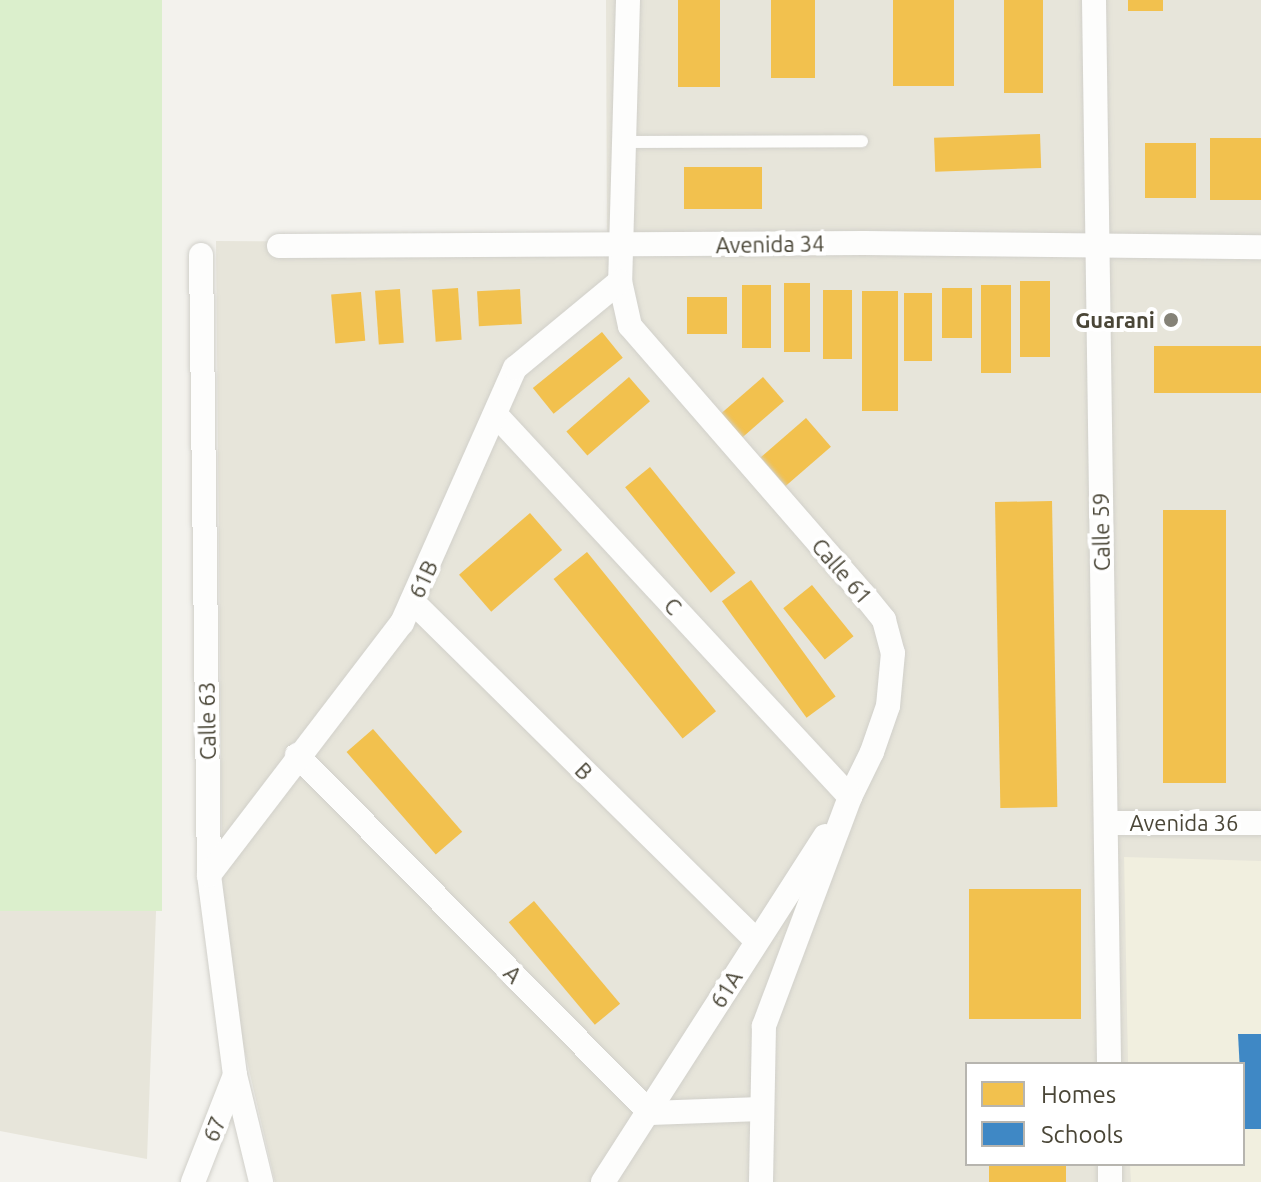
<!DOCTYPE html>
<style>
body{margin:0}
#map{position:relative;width:1261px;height:1182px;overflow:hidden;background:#f3f2ed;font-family:Ubuntu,sans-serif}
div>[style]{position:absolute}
.residential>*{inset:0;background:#e7e5da}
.education>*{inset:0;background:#f1efdf}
.green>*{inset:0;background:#dbefcc;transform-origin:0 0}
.homes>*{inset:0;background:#f2c14e;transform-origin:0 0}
.schools>*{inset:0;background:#3f88c5}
.roads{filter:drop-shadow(0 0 2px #d1d0ca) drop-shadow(0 0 2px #d1d0ca)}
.lane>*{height:12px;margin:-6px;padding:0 6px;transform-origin:6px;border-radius:6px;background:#fdfdfc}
.street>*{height:24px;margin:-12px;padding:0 12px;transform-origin:12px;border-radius:12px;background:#fdfdfc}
.dots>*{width:22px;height:22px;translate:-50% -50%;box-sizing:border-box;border:4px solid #fff;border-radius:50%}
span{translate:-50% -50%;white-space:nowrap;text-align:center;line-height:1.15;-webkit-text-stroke:8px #fff;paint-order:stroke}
.street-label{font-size:22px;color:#4a4637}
.poi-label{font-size:22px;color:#4a4637;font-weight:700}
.right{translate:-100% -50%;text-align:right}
.legend{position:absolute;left:965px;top:1062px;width:280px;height:104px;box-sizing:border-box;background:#fff;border:2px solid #b7b5af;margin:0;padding:10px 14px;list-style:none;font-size:24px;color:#4a4637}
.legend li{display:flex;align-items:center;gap:16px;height:40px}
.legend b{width:40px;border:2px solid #b7b5af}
</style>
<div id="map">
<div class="residential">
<div style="clip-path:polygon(evenodd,606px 0,1261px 0,1261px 1182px,275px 1182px,223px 957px,216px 241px,607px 243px,606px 0,967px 1064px,1243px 1064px,1243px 1164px,967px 1164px,967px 1064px)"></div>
<div style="clip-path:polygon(157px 885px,147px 1159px,0 1131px,0 911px)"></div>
</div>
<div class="education">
<div style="clip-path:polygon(1124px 857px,1261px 861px,1261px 1182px,1131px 1182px,1130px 1164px,1243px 1164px,1243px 1064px,1128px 1064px)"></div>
</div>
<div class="green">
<div style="left:0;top:0;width:162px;height:911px"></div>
</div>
<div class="homes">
<div style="left:678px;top:0;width:42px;height:87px"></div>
<div style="left:771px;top:0;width:44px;height:78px"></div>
<div style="left:893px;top:0;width:61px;height:86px"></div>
<div style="left:1004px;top:0;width:39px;height:93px"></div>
<div style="left:1128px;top:0;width:35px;height:11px"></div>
<div style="left:1040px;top:134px;width:34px;height:106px;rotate:88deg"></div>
<div style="left:1210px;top:138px;width:51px;height:62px"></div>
<div style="left:1145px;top:143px;width:51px;height:55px"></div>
<div style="left:684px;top:167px;width:78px;height:42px"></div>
<div style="left:1020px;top:281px;width:30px;height:76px"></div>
<div style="left:784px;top:283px;width:26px;height:69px"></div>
<div style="left:742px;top:285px;width:29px;height:63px"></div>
<div style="left:981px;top:285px;width:30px;height:88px"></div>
<div style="left:458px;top:288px;width:52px;height:26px;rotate:86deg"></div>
<div style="left:942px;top:288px;width:30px;height:50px"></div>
<div style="left:400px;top:289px;width:54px;height:25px;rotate:86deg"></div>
<div style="left:520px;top:289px;width:35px;height:43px;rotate:87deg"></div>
<div style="left:823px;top:290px;width:29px;height:69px"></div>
<div style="left:862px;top:291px;width:36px;height:120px"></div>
<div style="left:361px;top:292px;width:49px;height:30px;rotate:85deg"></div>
<div style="left:904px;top:293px;width:28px;height:68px"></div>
<div style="left:687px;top:297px;width:40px;height:37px"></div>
<div style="left:602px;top:332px;width:33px;height:89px;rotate:51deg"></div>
<div style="left:1154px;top:346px;width:107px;height:47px"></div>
<div style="left:629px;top:377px;width:32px;height:83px;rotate:49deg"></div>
<div style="left:763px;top:377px;width:32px;height:56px;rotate:49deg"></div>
<div style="left:806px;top:418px;width:38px;height:60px;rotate:49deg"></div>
<div style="left:650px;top:467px;width:136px;height:32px;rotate:51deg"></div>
<div style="left:1052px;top:501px;width:306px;height:57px;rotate:89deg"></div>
<div style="left:1163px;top:510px;width:63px;height:273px"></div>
<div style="left:530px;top:513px;width:49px;height:94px;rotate:49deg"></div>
<div style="left:587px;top:552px;width:205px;height:43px;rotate:51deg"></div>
<div style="left:751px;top:580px;width:144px;height:36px;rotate:54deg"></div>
<div style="left:812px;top:585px;width:66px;height:37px;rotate:51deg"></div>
<div style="left:373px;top:729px;width:136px;height:35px;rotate:49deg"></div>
<div style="left:969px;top:889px;width:112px;height:130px"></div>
<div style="left:534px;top:901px;width:134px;height:33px;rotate:50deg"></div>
<div style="left:989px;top:1164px;width:77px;height:18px"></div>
</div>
<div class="schools">
<div style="clip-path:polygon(1238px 1034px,1261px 1034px,1261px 1129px,1243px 1129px)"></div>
</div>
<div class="roads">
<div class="lane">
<div style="left:627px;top:142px;width:235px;rotate:-0.2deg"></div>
</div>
<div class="street">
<div style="left:628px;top:0;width:281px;rotate:91.6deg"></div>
<div style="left:620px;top:281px;width:46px;rotate:77.5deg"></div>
<div style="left:630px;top:326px;width:357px;rotate:49deg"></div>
<div style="left:864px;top:595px;width:32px;rotate:51deg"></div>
<div style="left:884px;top:620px;width:34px;rotate:75deg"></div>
<div style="left:893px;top:653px;width:53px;rotate:95.4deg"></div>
<div style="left:888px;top:706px;width:49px;rotate:109.2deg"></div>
<div style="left:872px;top:752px;width:50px;rotate:116.1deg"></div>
<div style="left:850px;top:797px;width:245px;rotate:110.6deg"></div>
<div style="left:764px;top:1026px;width:156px;rotate:91.1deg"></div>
<div style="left:1094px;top:0;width:1064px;rotate:89.19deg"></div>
<div style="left:279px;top:246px;width:585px;rotate:-0.29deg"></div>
<div style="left:864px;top:243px;width:397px;rotate:0.6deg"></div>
<div style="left:201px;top:255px;width:620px;rotate:89.26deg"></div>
<div style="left:209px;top:875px;width:202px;rotate:82.6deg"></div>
<div style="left:235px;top:1075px;width:110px;rotate:76.3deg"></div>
<div style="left:496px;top:415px;width:521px;rotate:47.18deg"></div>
<div style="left:412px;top:601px;width:483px;rotate:44.6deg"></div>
<div style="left:297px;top:755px;width:503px;rotate:45.4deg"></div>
<div style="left:650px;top:1113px;width:111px;rotate:-2.1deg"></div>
<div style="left:1108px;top:823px;width:153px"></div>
<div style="left:209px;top:875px;width:317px;rotate:-52.6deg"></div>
<div style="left:402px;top:623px;width:279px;rotate:-66.1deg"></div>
<div style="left:515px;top:368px;width:136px;rotate:-39.6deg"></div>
<div style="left:1110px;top:1164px;width:18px;rotate:90deg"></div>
<div style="left:193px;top:1182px;width:115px;rotate:-68.6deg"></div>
<div style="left:603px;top:1182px;width:411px;rotate:-57.3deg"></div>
</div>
</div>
<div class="dots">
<div style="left:1171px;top:320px;background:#858277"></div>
</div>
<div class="street-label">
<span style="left:770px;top:244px;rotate:-1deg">Avenida 34</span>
<span style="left:1101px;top:532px;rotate:-91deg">Calle 59</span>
<span style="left:842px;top:571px;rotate:49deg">Calle 61</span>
<span style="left:423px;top:579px;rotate:-65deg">61B</span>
<span style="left:673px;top:606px;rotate:47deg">C</span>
<span style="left:207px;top:721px;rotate:-91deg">Calle 63</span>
<span style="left:584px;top:771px;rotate:45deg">B</span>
<span style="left:1184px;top:823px">Avenida 36</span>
<span style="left:513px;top:974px;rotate:45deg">A</span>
<span style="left:726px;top:989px;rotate:-58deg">61A</span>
<span style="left:214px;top:1129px;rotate:-68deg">67</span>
</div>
<div class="poi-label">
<span class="right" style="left:1155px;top:320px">Guarani</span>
</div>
<ul class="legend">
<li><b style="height:22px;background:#f2c14e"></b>Homes</li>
<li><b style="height:22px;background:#3f88c5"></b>Schools</li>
</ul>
</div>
